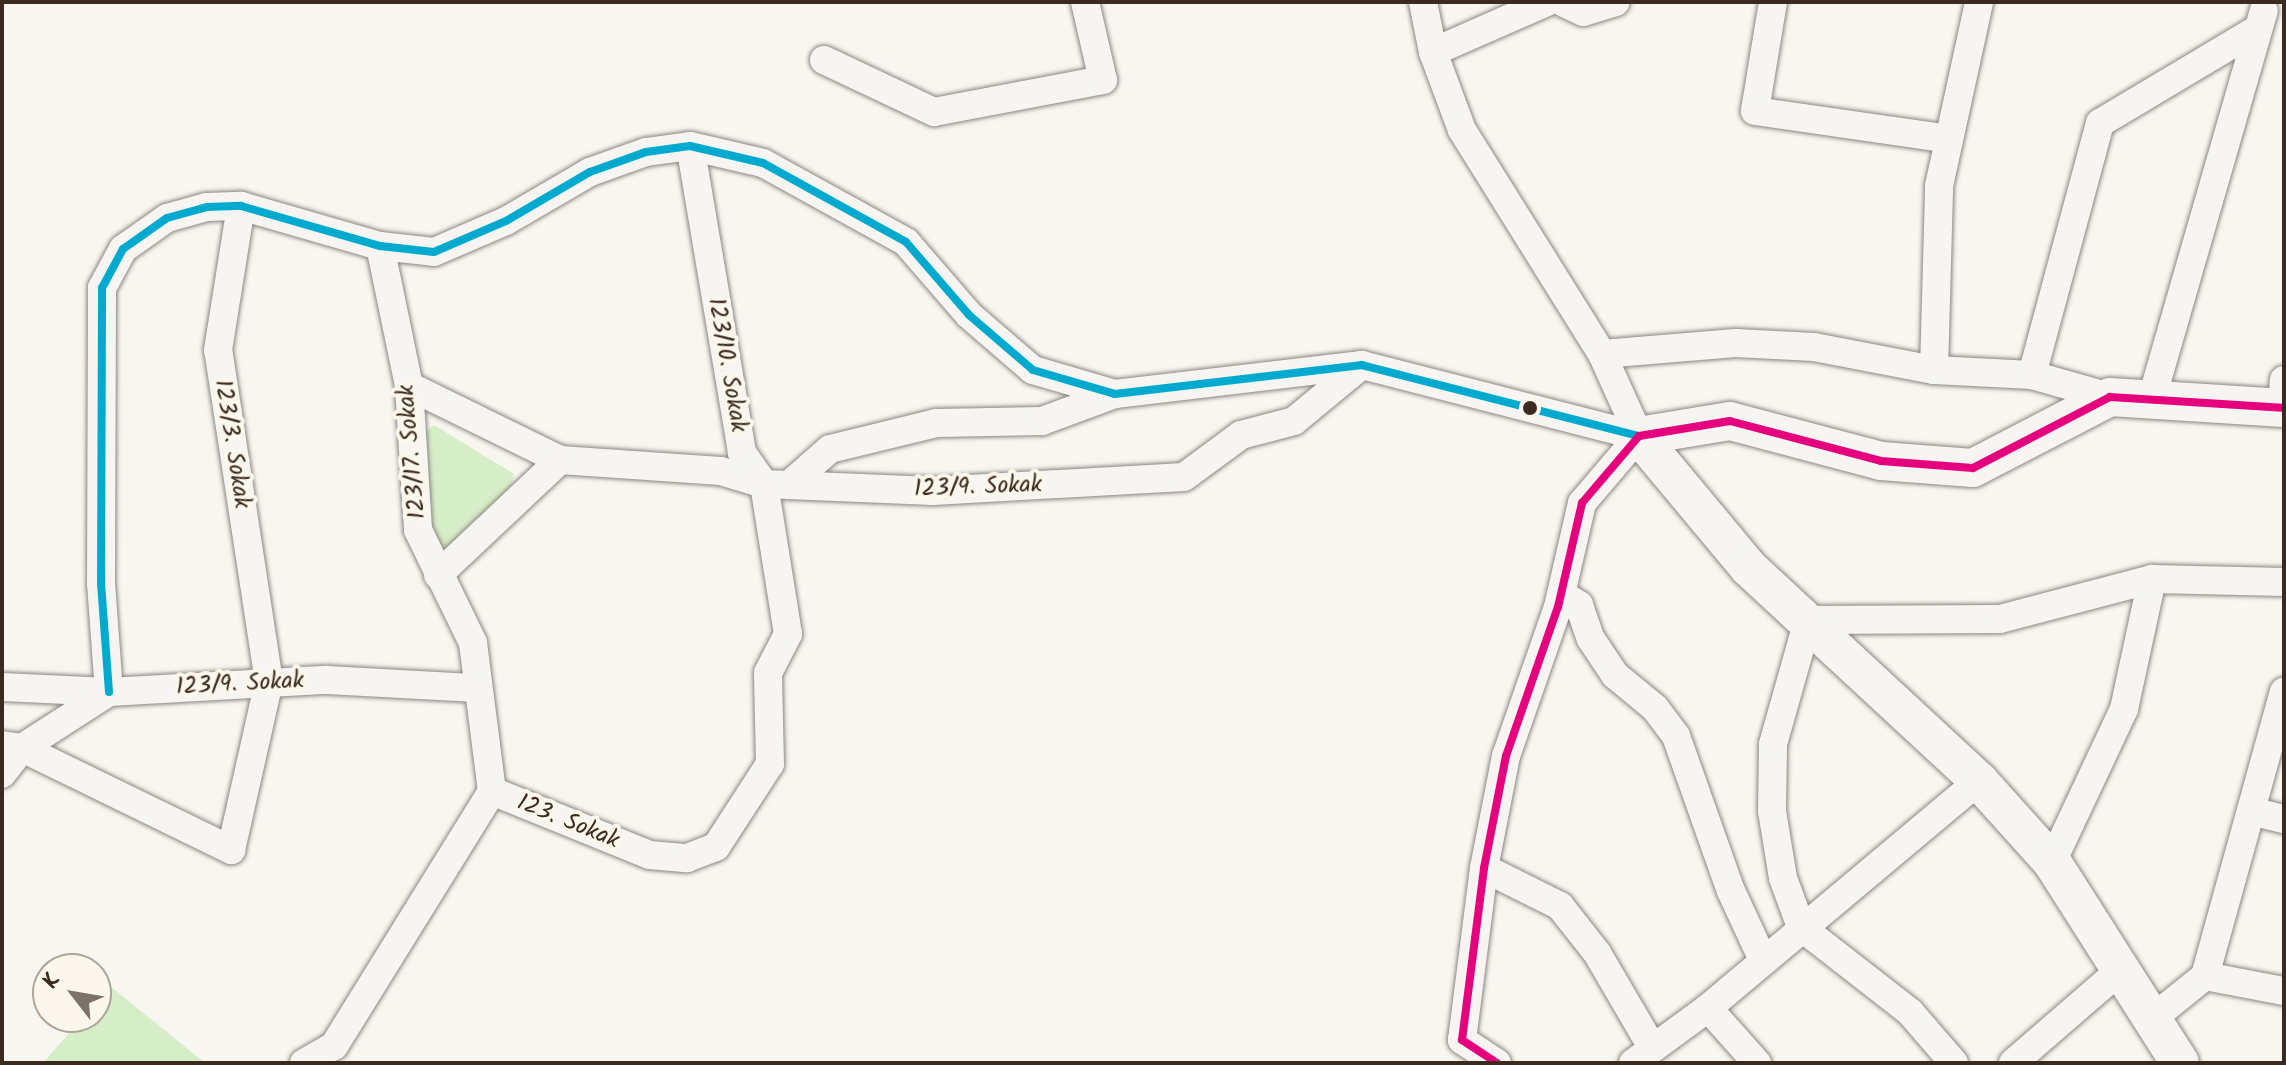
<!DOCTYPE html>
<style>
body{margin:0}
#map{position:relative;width:2286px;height:1065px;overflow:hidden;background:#f8f6f0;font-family:Kalam,sans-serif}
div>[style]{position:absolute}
.green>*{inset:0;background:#d6eec7}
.roads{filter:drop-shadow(0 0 2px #8b8781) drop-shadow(0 0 2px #8b8781)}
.street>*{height:28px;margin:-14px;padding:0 14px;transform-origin:14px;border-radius:14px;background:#f6f5f1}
.secondary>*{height:38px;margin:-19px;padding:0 19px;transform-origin:19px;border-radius:19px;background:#f6f5f1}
.bus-1>*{height:8px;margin:-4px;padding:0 4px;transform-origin:4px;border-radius:4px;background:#00a9ce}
.bus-2>*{height:8px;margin:-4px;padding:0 4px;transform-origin:4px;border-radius:4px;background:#e5007d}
.dots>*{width:22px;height:22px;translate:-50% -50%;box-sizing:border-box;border:4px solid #fbf7ec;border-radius:50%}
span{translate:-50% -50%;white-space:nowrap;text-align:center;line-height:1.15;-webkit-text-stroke:8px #fbf7ec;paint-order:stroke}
.street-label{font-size:24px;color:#3b2a1e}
.frame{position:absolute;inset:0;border:4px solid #3b2a1e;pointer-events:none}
.north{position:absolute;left:32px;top:953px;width:80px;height:80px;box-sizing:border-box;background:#fbf7ec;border:2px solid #aea59a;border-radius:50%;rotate:301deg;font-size:22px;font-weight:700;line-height:32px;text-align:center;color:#3b2a1e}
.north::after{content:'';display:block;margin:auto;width:28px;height:36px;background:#7d7168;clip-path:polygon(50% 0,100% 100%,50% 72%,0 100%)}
</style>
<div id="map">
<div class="green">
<div style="clip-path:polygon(434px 425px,514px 474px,511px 487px,444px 551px,431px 536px,422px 435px)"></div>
<div style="clip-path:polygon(110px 986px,205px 1063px,43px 1063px,83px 1017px,96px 1017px,96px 1002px)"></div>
</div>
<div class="roads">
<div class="street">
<div style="left:1423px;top:2px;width:51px;rotate:78.7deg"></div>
<div style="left:1433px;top:52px;width:83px;rotate:69.6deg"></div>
<div style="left:1462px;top:130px;width:264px;rotate:58deg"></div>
<div style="left:1602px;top:354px;width:90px;rotate:65.7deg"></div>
<div style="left:1562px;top:2px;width:23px;rotate:25deg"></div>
<div style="left:1583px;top:12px;width:34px;rotate:-17deg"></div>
<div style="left:1773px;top:2px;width:110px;rotate:99.4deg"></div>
<div style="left:1755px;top:111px;width:196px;rotate:8.2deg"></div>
<div style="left:1433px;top:52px;width:124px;rotate:-23.7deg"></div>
<div style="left:824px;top:60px;width:122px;rotate:25.3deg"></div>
<div style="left:934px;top:112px;width:172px;rotate:-10.7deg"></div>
<div style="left:1103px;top:80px;width:80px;rotate:-103deg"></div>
<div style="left:380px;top:246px;width:143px;rotate:78.3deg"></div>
<div style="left:409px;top:386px;width:144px;rotate:86.4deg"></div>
<div style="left:418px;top:530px;width:126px;rotate:64deg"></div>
<div style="left:473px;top:643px;width:149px;rotate:82.7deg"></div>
<div style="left:1602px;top:354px;width:134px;rotate:-4.7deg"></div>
<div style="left:1736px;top:343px;width:78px;rotate:2.9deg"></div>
<div style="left:1814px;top:347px;width:122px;rotate:10.9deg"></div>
<div style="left:1934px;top:370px;width:98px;rotate:2.9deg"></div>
<div style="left:2032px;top:375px;width:81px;rotate:15.8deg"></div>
<div style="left:1934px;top:370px;width:184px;rotate:-88.4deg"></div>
<div style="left:1939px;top:186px;width:188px;rotate:-77.7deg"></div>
<div style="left:2032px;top:375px;width:261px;rotate:-74.9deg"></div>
<div style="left:2100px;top:123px;width:182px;rotate:-30.8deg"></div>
<div style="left:409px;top:386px;width:168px;rotate:26.1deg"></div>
<div style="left:560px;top:460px;width:161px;rotate:3.9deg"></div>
<div style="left:721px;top:471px;width:45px;rotate:16.8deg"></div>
<div style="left:764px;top:484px;width:169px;rotate:2.4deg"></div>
<div style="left:933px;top:491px;width:251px;rotate:-3.2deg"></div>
<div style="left:1184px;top:477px;width:71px;rotate:-36.4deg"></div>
<div style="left:1241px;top:435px;width:55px;rotate:-14.8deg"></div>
<div style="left:1294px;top:421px;width:88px;rotate:-39.5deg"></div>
<div style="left:2152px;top:398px;width:403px;rotate:-73.9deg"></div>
<div style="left:2282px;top:407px;width:27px;rotate:-86deg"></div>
<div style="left:790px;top:484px;width:53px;rotate:-41.2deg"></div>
<div style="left:830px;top:449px;width:110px;rotate:-13.7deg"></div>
<div style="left:937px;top:423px;width:105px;rotate:-1.1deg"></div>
<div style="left:1042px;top:421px;width:78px;rotate:-20.3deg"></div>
<div style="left:438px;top:575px;width:168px;rotate:-43.3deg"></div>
<div style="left:1561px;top:594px;width:21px;rotate:31deg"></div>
<div style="left:1579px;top:605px;width:36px;rotate:71deg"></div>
<div style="left:1591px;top:639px;width:43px;rotate:56.3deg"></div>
<div style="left:1615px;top:675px;width:52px;rotate:39.5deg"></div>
<div style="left:1655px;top:708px;width:35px;rotate:53deg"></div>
<div style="left:1676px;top:736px;width:164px;rotate:70.5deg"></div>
<div style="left:1731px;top:891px;width:76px;rotate:65.1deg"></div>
<div style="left:2px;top:687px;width:107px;rotate:2.7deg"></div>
<div style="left:109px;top:692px;width:218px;rotate:-3.2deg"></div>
<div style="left:327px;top:680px;width:150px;rotate:3.1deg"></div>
<div style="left:109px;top:692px;width:108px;rotate:-94.2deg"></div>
<div style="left:101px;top:584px;width:296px;rotate:-89.8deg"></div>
<div style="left:102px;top:288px;width:44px;rotate:-61.7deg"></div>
<div style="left:123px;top:249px;width:54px;rotate:-35.2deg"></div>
<div style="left:167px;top:218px;width:41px;rotate:-15.4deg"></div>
<div style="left:207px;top:207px;width:34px;rotate:-2deg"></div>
<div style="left:241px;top:206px;width:145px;rotate:16.1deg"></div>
<div style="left:380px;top:246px;width:54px;rotate:6.3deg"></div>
<div style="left:434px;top:252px;width:78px;rotate:-23.3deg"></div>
<div style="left:506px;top:221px;width:97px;rotate:-30.3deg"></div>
<div style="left:590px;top:172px;width:59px;rotate:-19.7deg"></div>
<div style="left:646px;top:152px;width:44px;rotate:-7.8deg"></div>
<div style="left:690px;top:146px;width:75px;rotate:13.1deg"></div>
<div style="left:763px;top:163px;width:163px;rotate:28.9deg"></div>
<div style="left:906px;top:242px;width:96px;rotate:49.2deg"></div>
<div style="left:969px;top:315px;width:84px;rotate:40.7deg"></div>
<div style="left:1033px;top:370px;width:85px;rotate:16.3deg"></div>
<div style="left:1115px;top:394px;width:249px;rotate:-6.7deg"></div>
<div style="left:1362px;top:365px;width:286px;rotate:14.4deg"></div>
<div style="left:2px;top:745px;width:20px;rotate:9deg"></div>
<div style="left:22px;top:748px;width:233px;rotate:26deg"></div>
<div style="left:231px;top:850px;width:172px;rotate:-77.3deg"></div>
<div style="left:269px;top:682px;width:336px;rotate:-98.7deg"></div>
<div style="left:218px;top:350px;width:146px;rotate:-80.9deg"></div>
<div style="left:2px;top:774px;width:33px;rotate:-52deg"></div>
<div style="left:22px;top:748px;width:103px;rotate:-32.8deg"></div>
<div style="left:492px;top:791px;width:170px;rotate:22.1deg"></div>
<div style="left:650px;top:855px;width:37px;rotate:5deg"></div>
<div style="left:687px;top:858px;width:31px;rotate:-21deg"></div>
<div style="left:716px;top:847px;width:99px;rotate:-57deg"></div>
<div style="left:770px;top:764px;width:91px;rotate:-91.3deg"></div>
<div style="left:768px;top:673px;width:44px;rotate:-62.9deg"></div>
<div style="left:788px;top:634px;width:152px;rotate:-99.1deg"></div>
<div style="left:764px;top:484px;width:39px;rotate:-125deg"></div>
<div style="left:742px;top:452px;width:310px;rotate:-99.6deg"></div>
<div style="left:2255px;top:812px;width:30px;rotate:14deg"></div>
<div style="left:2052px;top:862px;width:169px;rotate:-64.8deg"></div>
<div style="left:2124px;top:709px;width:133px;rotate:-77.8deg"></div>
<div style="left:1484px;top:868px;width:85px;rotate:26.6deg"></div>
<div style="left:1560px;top:906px;width:60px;rotate:51.8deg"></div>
<div style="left:1597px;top:953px;width:109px;rotate:59.7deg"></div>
<div style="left:2205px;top:976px;width:80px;rotate:10.8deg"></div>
<div style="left:1708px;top:1008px;width:74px;rotate:48.3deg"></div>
<div style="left:2153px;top:1018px;width:67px;rotate:-38.9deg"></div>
<div style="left:2205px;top:976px;width:295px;rotate:-74.5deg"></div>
<div style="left:304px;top:1063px;width:34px;rotate:-30deg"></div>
<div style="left:334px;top:1046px;width:300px;rotate:-58.2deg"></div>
<div style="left:1497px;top:1063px;width:42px;rotate:-146.7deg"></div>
<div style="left:1462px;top:1040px;width:173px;rotate:-82.7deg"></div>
<div style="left:1484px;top:868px;width:114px;rotate:-78.9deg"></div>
<div style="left:1506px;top:756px;width:158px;rotate:-70.8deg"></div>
<div style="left:1558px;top:607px;width:107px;rotate:-77deg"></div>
<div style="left:1582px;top:503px;width:88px;rotate:-49.6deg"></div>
<div style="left:1633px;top:1063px;width:93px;rotate:-36.3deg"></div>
<div style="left:1708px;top:1008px;width:354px;rotate:-40deg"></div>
<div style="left:1954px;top:1063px;width:67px;rotate:-130.8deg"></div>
<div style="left:1910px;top:1012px;width:138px;rotate:-142.1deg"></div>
<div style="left:1801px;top:927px;width:52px;rotate:-110.2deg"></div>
<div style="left:1783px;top:878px;width:68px;rotate:-99.3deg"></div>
<div style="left:1772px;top:811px;width:67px;rotate:-89.1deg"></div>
<div style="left:1773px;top:744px;width:129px;rotate:-74.2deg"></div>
<div style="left:1808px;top:620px;width:192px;rotate:-0.3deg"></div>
<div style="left:2000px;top:619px;width:157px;rotate:-14.7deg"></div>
<div style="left:2152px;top:579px;width:132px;rotate:1.3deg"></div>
<div style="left:2013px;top:1063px;width:139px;rotate:-40.9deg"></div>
</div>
<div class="secondary">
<div style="left:1639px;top:436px;width:172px;rotate:50.2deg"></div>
<div style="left:1749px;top:568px;width:313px;rotate:42.8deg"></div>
<div style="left:1979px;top:781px;width:109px;rotate:48deg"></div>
<div style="left:2052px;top:862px;width:238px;rotate:57.5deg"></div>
<div style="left:1639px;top:436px;width:92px;rotate:-9.4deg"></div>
<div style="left:1730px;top:421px;width:156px;rotate:14.8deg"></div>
<div style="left:1881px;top:461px;width:92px;rotate:4.4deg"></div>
<div style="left:1973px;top:468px;width:154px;rotate:-27.4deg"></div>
<div style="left:2110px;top:397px;width:174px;rotate:3.6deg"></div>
</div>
</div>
<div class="bus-1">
<div style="left:109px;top:692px;width:108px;rotate:-94.2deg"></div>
<div style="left:101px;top:584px;width:296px;rotate:-89.8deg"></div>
<div style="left:102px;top:288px;width:44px;rotate:-61.7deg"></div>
<div style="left:123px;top:249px;width:54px;rotate:-35.2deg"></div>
<div style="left:167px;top:218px;width:41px;rotate:-15.4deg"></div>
<div style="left:207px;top:207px;width:34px;rotate:-2deg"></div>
<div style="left:241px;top:206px;width:145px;rotate:16.1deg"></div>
<div style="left:380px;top:246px;width:54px;rotate:6.3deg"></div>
<div style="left:434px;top:252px;width:78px;rotate:-23.3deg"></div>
<div style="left:506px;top:221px;width:97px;rotate:-30.3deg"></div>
<div style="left:590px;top:172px;width:59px;rotate:-19.7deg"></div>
<div style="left:646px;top:152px;width:44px;rotate:-7.8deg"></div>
<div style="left:690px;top:146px;width:75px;rotate:13.1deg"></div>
<div style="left:763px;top:163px;width:163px;rotate:28.9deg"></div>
<div style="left:906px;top:242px;width:96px;rotate:49.2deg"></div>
<div style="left:969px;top:315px;width:84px;rotate:40.7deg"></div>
<div style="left:1033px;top:370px;width:85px;rotate:16.3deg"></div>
<div style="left:1115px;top:394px;width:249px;rotate:-6.7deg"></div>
<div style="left:1362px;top:365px;width:286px;rotate:14.4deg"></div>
</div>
<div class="bus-2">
<div style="left:1497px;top:1063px;width:42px;rotate:-146.7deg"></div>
<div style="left:1462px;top:1040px;width:173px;rotate:-82.7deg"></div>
<div style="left:1484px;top:868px;width:114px;rotate:-78.9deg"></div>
<div style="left:1506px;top:756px;width:158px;rotate:-70.8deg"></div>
<div style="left:1558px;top:607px;width:107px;rotate:-77deg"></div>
<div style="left:1582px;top:503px;width:88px;rotate:-49.6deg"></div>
<div style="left:1639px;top:436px;width:92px;rotate:-9.4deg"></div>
<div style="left:1730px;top:421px;width:156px;rotate:14.8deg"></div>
<div style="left:1881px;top:461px;width:92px;rotate:4.4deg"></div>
<div style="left:1973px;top:468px;width:154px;rotate:-27.4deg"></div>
<div style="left:2110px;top:397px;width:174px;rotate:3.6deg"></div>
</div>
<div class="dots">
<div style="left:1530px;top:408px;background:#3b2a1e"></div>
</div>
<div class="street-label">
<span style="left:727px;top:365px;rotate:80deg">123/10. Sokak</span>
<span style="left:232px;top:444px;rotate:81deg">123/3. Sokak</span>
<span style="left:412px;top:452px;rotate:-95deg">123/17. Sokak</span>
<span style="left:978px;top:487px;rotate:-2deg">123/9. Sokak</span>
<span style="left:240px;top:684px;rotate:-3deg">123/9. Sokak</span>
<span style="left:568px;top:822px;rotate:22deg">123. Sokak</span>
</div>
<div class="frame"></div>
<div class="north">K</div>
</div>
